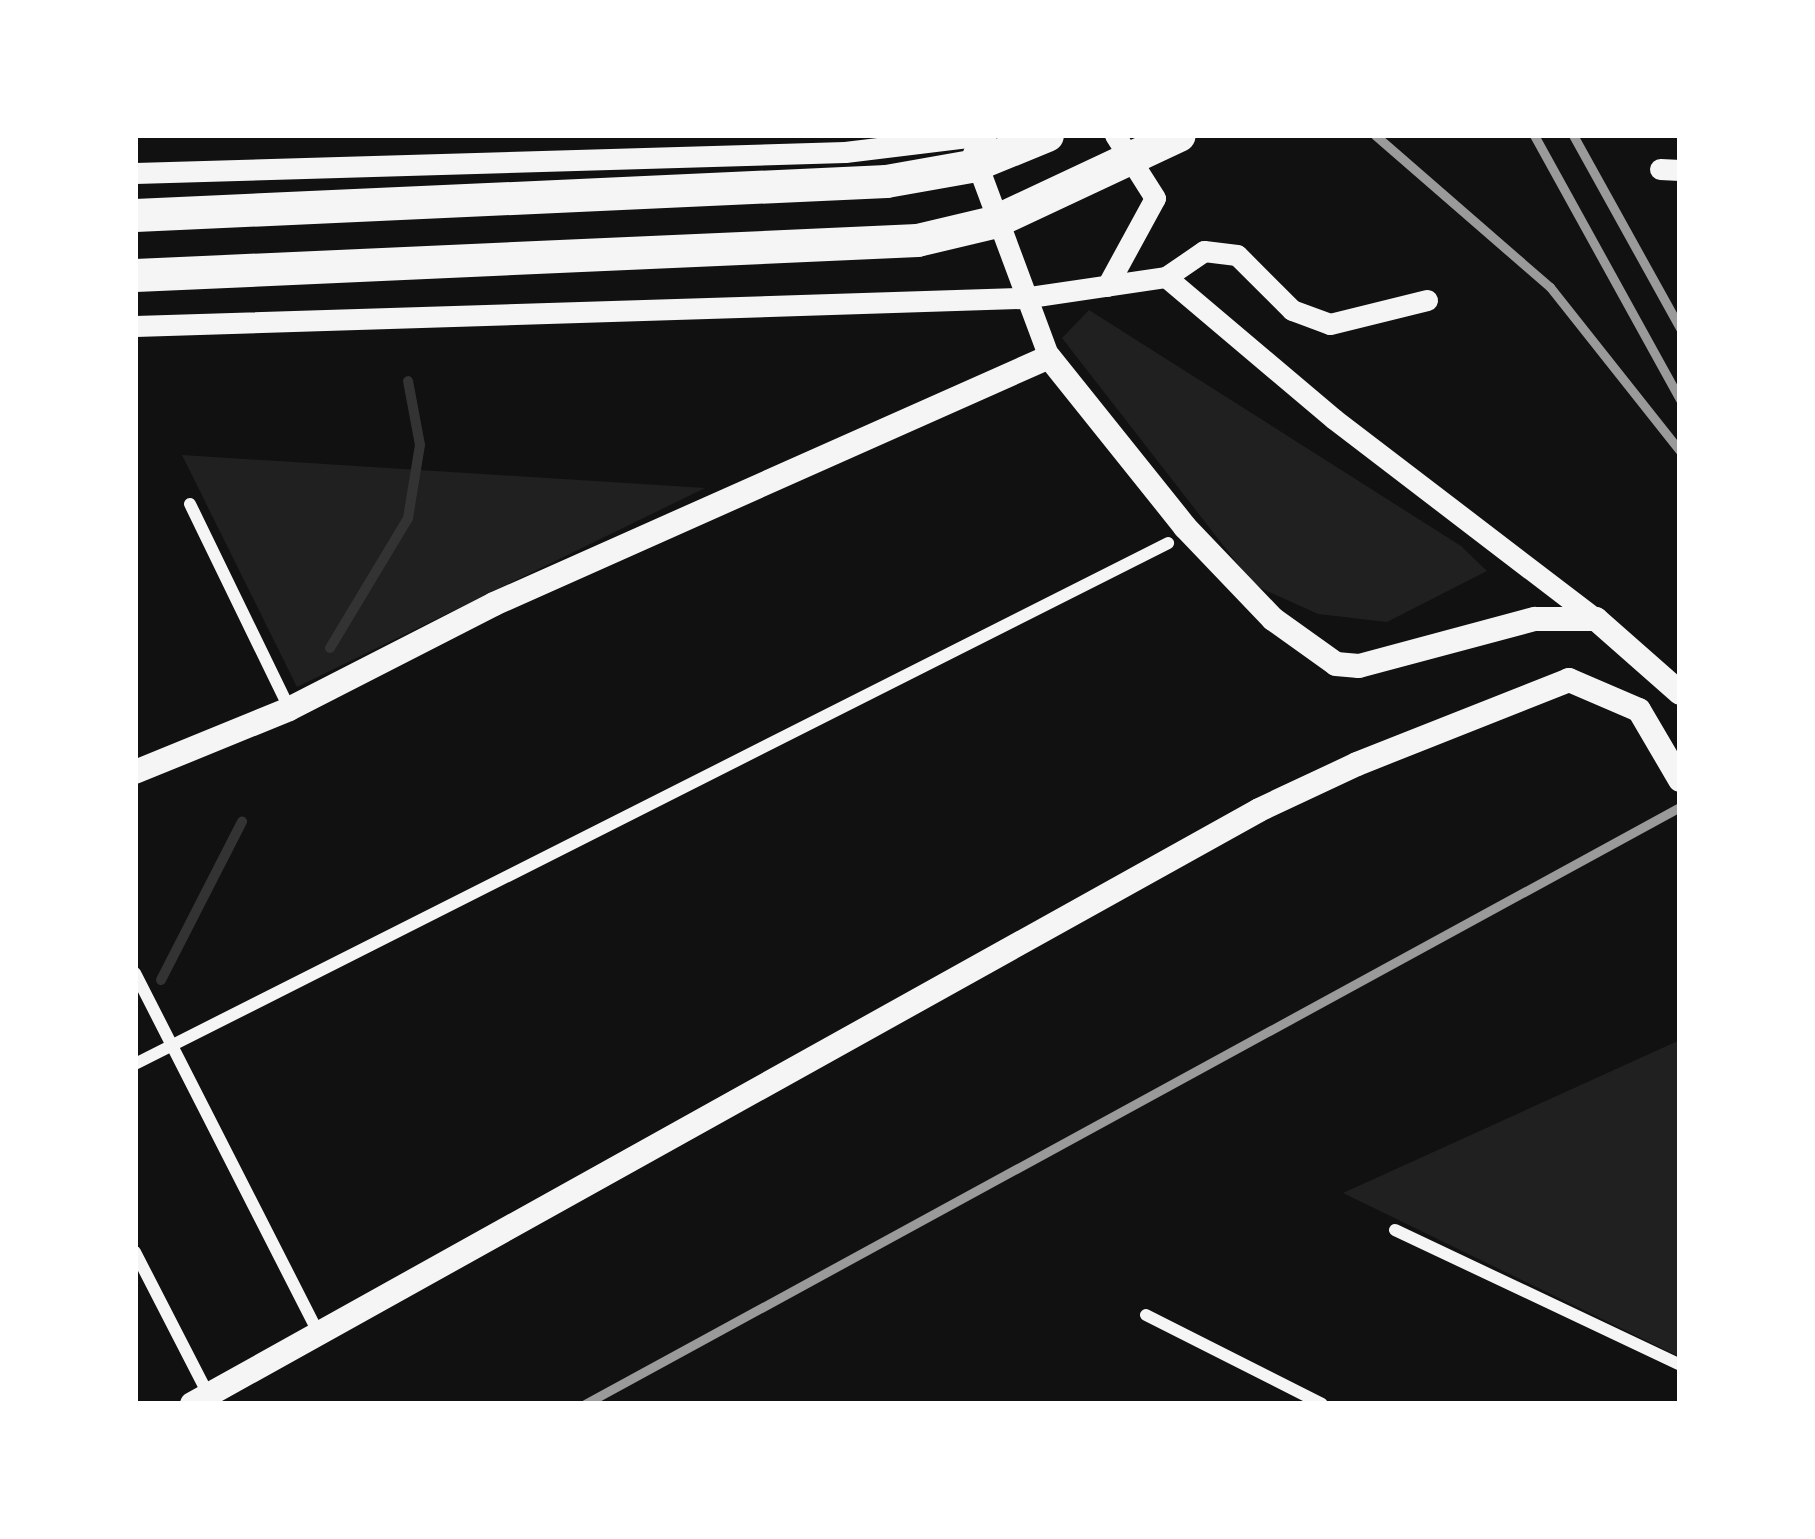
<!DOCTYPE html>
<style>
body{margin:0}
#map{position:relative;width:1815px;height:1539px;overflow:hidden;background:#111;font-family:Montserrat,sans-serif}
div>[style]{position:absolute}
.green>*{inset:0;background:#202020}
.stream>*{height:10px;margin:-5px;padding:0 5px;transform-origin:5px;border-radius:5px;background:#333}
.minor>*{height:12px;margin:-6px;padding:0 6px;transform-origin:6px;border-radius:6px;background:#f5f5f5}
.tertiary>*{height:21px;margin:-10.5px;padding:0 10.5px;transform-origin:10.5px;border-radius:10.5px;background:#f5f5f5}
.secondary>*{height:24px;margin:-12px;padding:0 12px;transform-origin:12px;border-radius:12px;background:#f5f5f5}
.trunk>*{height:33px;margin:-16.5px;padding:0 16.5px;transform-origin:16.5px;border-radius:16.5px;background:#f5f5f5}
.rail>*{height:9px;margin:-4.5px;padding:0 4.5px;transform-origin:4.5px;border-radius:4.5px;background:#9a9a9a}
span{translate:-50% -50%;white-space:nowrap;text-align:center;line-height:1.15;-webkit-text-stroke:9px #fff;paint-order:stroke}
.frame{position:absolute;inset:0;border:138px solid #fff;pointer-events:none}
</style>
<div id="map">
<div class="green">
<div style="clip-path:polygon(1089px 310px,1461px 546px,1487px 571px,1387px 622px,1318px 614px,1254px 585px,1062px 338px)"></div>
<div style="clip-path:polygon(182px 455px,705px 488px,297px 687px)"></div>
<div style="clip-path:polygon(1680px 1039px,1680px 1357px,1343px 1193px,1680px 1040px)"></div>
</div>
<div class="stream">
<div style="left:330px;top:648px;width:152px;rotate:-59deg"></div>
<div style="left:408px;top:518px;width:74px;rotate:-80.7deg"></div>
<div style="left:420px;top:445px;width:65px;rotate:-100.6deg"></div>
<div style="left:161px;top:980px;width:178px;rotate:-62.9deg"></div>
</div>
<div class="minor">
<div style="left:190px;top:504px;width:227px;rotate:64.1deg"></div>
<div style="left:135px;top:973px;width:405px;rotate:63deg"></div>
<div style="left:135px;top:1064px;width:1157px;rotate:-26.76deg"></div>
<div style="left:1395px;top:1230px;width:315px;rotate:25.3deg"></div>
<div style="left:135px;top:1252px;width:160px;rotate:62.8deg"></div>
<div style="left:1146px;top:1315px;width:197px;rotate:26.8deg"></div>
</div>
<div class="tertiary">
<div style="left:973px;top:153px;width:218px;rotate:69.6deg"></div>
<div style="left:1660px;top:169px;width:20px;rotate:3deg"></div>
<div style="left:135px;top:173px;width:710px;rotate:-1.69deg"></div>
<div style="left:845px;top:152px;width:142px;rotate:-6.9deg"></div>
<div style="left:1166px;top:277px;width:220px;rotate:40.2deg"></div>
<div style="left:1334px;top:419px;width:330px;rotate:37.4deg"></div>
<div style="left:1107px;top:286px;width:100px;rotate:-61.4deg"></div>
<div style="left:1155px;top:198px;width:75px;rotate:-122.4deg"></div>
<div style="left:135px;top:326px;width:888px;rotate:-1.81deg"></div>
<div style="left:1023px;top:298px;width:145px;rotate:-8.4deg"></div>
<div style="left:1166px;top:277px;width:46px;rotate:-34.4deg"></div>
<div style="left:1204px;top:251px;width:33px;rotate:7deg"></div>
<div style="left:1237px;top:255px;width:78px;rotate:45deg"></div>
<div style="left:1292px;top:310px;width:40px;rotate:20.2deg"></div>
<div style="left:1330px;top:324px;width:100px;rotate:-13.9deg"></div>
</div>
<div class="secondary">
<div style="left:135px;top:772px;width:166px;rotate:-22.2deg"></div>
<div style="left:289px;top:709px;width:230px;rotate:-27.1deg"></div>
<div style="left:494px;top:604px;width:607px;rotate:-23.99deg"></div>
<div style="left:1049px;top:357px;width:218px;rotate:51.3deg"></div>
<div style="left:1185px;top:527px;width:127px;rotate:46.3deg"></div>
<div style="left:1273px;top:619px;width:77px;rotate:35.5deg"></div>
<div style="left:1336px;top:664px;width:23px;rotate:5deg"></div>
<div style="left:1359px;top:666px;width:182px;rotate:-15deg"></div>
<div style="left:1535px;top:619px;width:61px"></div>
<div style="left:1596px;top:619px;width:112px;rotate:41.4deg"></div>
<div style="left:192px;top:1404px;width:1221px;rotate:-29.1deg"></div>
<div style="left:1259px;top:810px;width:108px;rotate:-25.1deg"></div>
<div style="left:1357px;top:764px;width:228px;rotate:-21.6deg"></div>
<div style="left:1569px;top:680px;width:76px;rotate:23.2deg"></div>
<div style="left:1639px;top:710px;width:81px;rotate:59.6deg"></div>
</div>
<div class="trunk">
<div style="left:135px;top:215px;width:752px;rotate:-2.59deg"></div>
<div style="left:886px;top:181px;width:86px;rotate:-10deg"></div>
<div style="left:971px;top:166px;width:82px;rotate:-22.2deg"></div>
<div style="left:135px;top:275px;width:783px;rotate:-2.56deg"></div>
<div style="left:917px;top:240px;width:78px;rotate:-13.3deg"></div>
<div style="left:993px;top:222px;width:205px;rotate:-25.1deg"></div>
</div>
<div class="rail">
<div style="left:1375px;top:135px;width:232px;rotate:41deg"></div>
<div style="left:1550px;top:287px;width:209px;rotate:51.6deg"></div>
<div style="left:1534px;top:135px;width:302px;rotate:61.1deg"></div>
<div style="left:1573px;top:135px;width:221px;rotate:61deg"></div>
<div style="left:585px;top:1404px;width:1247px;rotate:-28.6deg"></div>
</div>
<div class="frame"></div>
</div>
